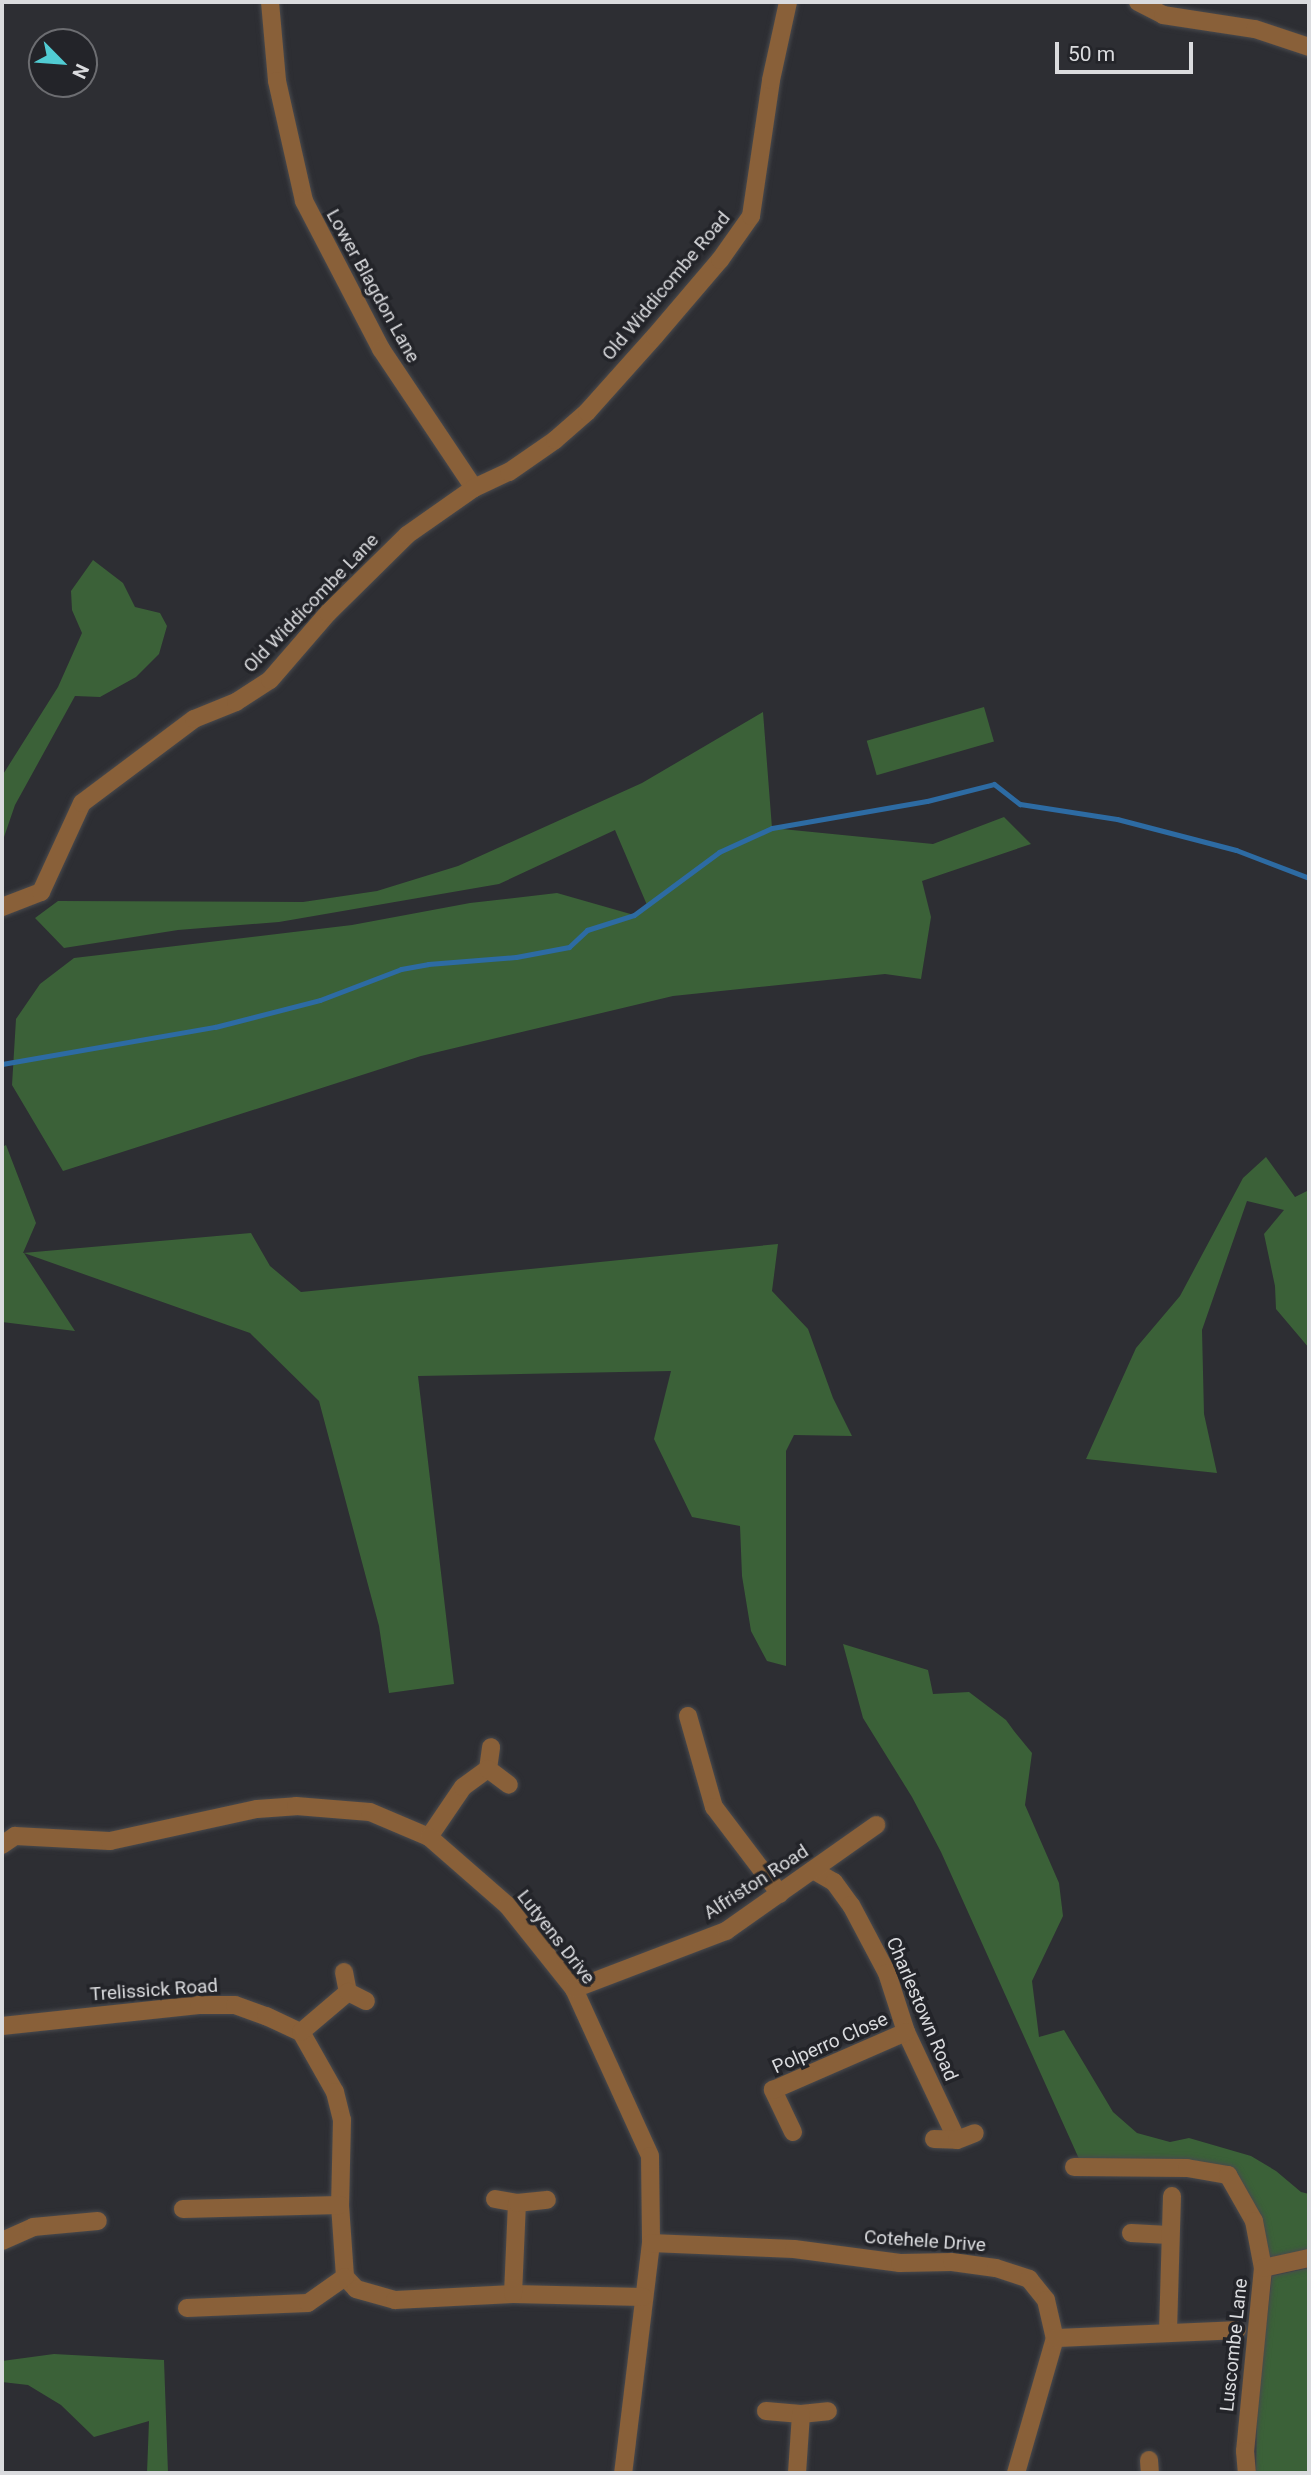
<!DOCTYPE html>
<style>
body{margin:0}
#map{position:relative;width:1311px;height:2475px;overflow:hidden;background:#2d2e33;font-family:Roboto,sans-serif}
div>[style]{position:absolute}
.green>*{inset:0;background:#3b6138;transform-origin:0 0}
.stream>*{height:5px;margin:-2.5px;padding:0 2.5px;transform-origin:2.5px;border-radius:2.5px;background:#2d6ba3}
.roads{filter:drop-shadow(0 0 2px #494a4e) drop-shadow(0 0 2px #494a4e)}
.minor>*{height:18px;margin:-9px;padding:0 9px;transform-origin:9px;border-radius:9px;background:#896039}
span{translate:-50% -50%;white-space:nowrap;text-align:center;line-height:1.15;-webkit-text-stroke:7px #232429;paint-order:stroke}
.street-label{font-size:19px;color:#dadbde}
.frame{position:absolute;inset:0;border:4px solid #dadbde;pointer-events:none}
.north{position:absolute;left:28px;top:28px;width:70px;height:70px;box-sizing:border-box;background:#232429;border:2px solid #6c6d71;border-radius:50%;rotate:115deg;font-size:19px;font-weight:700;line-height:28px;text-align:center;color:#dadbde}
.north::after{content:'';display:block;margin:auto;width:24px;height:32px;background:#51ccd3;clip-path:polygon(50% 0,100% 100%,50% 72%,0 100%)}
.scale{position:absolute;left:1055px;top:42px;width:138px;height:32px;box-sizing:border-box;border:4px solid #dadbde;border-top:0;padding-left:9px;font-size:21px;line-height:24px;white-space:nowrap;color:#dadbde;-webkit-text-stroke:5px #232429;paint-order:stroke}
</style>
<div id="map">
<div class="green">
<div style="clip-path:polygon(93px 560px,123px 583px,135px 607px,160px 613px,167px 626px,159px 654px,136px 677px,100px 697px,75px 696px,15px 805px,3px 840px,2px 776px,58px 687px,82px 633px,72px 610px,71px 591px)"></div>
<div style="left:984px;top:707px;width:36px;height:122px;rotate:74deg"></div>
<div style="clip-path:polygon(763px 712px,772px 828px,933px 844px,1004px 817px,1031px 844px,922px 881px,931px 917px,921px 979px,885px 974px,673px 996px,421px 1056px,63px 1171px,12px 1085px,16px 1019px,40px 984px,74px 958px,352px 925px,470px 903px,557px 893px,634px 915px,647px 905px,615px 830px,499px 884px,279px 922px,178px 930px,64px 948px,35px 918px,58px 901px,303px 902px,377px 891px,458px 866px,642px 783px)"></div>
<div style="clip-path:polygon(6px 1145px,36px 1223px,23px 1253px,251px 1233px,270px 1266px,301px 1292px,778px 1244px,772px 1291px,808px 1329px,833px 1398px,852px 1436px,794px 1435px,786px 1451px,786px 1666px,767px 1661px,751px 1631px,742px 1576px,740px 1526px,692px 1517px,654px 1439px,671px 1371px,418px 1376px,454px 1684px,389px 1693px,379px 1626px,319px 1401px,250px 1333px,24px 1253px,75px 1331px,2px 1322px,2px 1147px)"></div>
<div style="clip-path:polygon(1266px 1157px,1295px 1197px,1309px 1190px,1309px 1348px,1276px 1309px,1275px 1286px,1264px 1234px,1284px 1210px,1247px 1201px,1202px 1330px,1204px 1414px,1217px 1473px,1086px 1459px,1136px 1348px,1180px 1296px,1243px 1178px)"></div>
<div style="clip-path:polygon(843px 1644px,928px 1670px,933px 1694px,969px 1692px,1006px 1720px,1014px 1731px,1032px 1753px,1025px 1805px,1059px 1883px,1063px 1916px,1032px 1981px,1039px 2037px,1064px 2030px,1113px 2112px,1137px 2133px,1170px 2142px,1189px 2138px,1251px 2156px,1276px 2171px,1301px 2192px,1309px 2194px,1309px 2253px,1267px 2263px,1233px 2173px,1183px 2163px,1114px 2159px,1080px 2161px,941px 1852px,912px 1797px,863px 1718px)"></div>
<div style="clip-path:polygon(1309px 2268px,1309px 2473px,1256px 2473px,1257px 2402px,1272px 2276px)"></div>
<div style="clip-path:polygon(54px 2354px,164px 2360px,168px 2473px,147px 2473px,149px 2421px,94px 2437px,61px 2405px,28px 2385px,2px 2382px,2px 2361px)"></div>
</div>
<div class="stream">
<div style="left:2px;top:1064px;width:216px;rotate:-9.9deg"></div>
<div style="left:215px;top:1027px;width:108px;rotate:-14.4deg"></div>
<div style="left:320px;top:1000px;width:87px;rotate:-20.9deg"></div>
<div style="left:401px;top:969px;width:27px;rotate:-10deg"></div>
<div style="left:428px;top:964px;width:88px;rotate:-4.5deg"></div>
<div style="left:516px;top:957px;width:54px;rotate:-10.7deg"></div>
<div style="left:569px;top:947px;width:25px;rotate:-43deg"></div>
<div style="left:587px;top:930px;width:49px;rotate:-17.7deg"></div>
<div style="left:634px;top:915px;width:106px;rotate:-36.5deg"></div>
<div style="left:719px;top:852px;width:58px;rotate:-24.4deg"></div>
<div style="left:772px;top:828px;width:157px;rotate:-9.9deg"></div>
<div style="left:927px;top:801px;width:69px;rotate:-14.2deg"></div>
<div style="left:994px;top:784px;width:33px;rotate:38deg"></div>
<div style="left:1020px;top:804px;width:98px;rotate:8.8deg"></div>
<div style="left:1117px;top:819px;width:123px;rotate:14.6deg"></div>
<div style="left:1236px;top:850px;width:78px;rotate:21deg"></div>
</div>
<div class="roads">
<div class="minor">
<div style="left:270px;top:2px;width:79px;rotate:84.9deg"></div>
<div style="left:277px;top:81px;width:123px;rotate:77.3deg"></div>
<div style="left:304px;top:201px;width:167px;rotate:62.5deg"></div>
<div style="left:381px;top:349px;width:167px;rotate:56.2deg"></div>
<div style="left:1138px;top:2px;width:28px;rotate:27deg"></div>
<div style="left:1163px;top:15px;width:93px;rotate:8.7deg"></div>
<div style="left:1255px;top:29px;width:57px;rotate:18.4deg"></div>
<div style="left:2px;top:907px;width:42px;rotate:-21deg"></div>
<div style="left:41px;top:892px;width:98px;rotate:-65.3deg"></div>
<div style="left:82px;top:803px;width:140px;rotate:-36.9deg"></div>
<div style="left:194px;top:719px;width:45px;rotate:-22deg"></div>
<div style="left:236px;top:702px;width:40px;rotate:-32.9deg"></div>
<div style="left:270px;top:680px;width:89px;rotate:-49.1deg"></div>
<div style="left:328px;top:613px;width:111px;rotate:-44.6deg"></div>
<div style="left:407px;top:535px;width:82px;rotate:-35deg"></div>
<div style="left:474px;top:488px;width:38px;rotate:-25deg"></div>
<div style="left:509px;top:472px;width:56px;rotate:-34.8deg"></div>
<div style="left:555px;top:440px;width:43px;rotate:-41.2deg"></div>
<div style="left:587px;top:412px;width:102px;rotate:-48.2deg"></div>
<div style="left:655px;top:336px;width:100px;rotate:-49.5deg"></div>
<div style="left:720px;top:260px;width:54px;rotate:-54.8deg"></div>
<div style="left:751px;top:216px;width:137px;rotate:-81.6deg"></div>
<div style="left:771px;top:80px;width:80px;rotate:-77.7deg"></div>
<div style="left:688px;top:1716px;width:95px;rotate:74.1deg"></div>
<div style="left:714px;top:1807px;width:109px;rotate:52.8deg"></div>
<div style="left:488px;top:1769px;width:22px;rotate:-82deg"></div>
<div style="left:429px;top:1837px;width:60px;rotate:-55.8deg"></div>
<div style="left:463px;top:1787px;width:31px;rotate:-36deg"></div>
<div style="left:488px;top:1769px;width:26px;rotate:37deg"></div>
<div style="left:2px;top:1845px;width:16px;rotate:-35deg"></div>
<div style="left:15px;top:1836px;width:95px;rotate:3deg"></div>
<div style="left:110px;top:1841px;width:150px;rotate:-12.3deg"></div>
<div style="left:257px;top:1809px;width:39px;rotate:-4deg"></div>
<div style="left:296px;top:1806px;width:74px;rotate:4.6deg"></div>
<div style="left:370px;top:1812px;width:64px;rotate:23deg"></div>
<div style="left:429px;top:1837px;width:103px;rotate:41.1deg"></div>
<div style="left:507px;top:1905px;width:107px;rotate:51.4deg"></div>
<div style="left:574px;top:1989px;width:183px;rotate:65.5deg"></div>
<div style="left:650px;top:2156px;width:87px;rotate:89.3deg"></div>
<div style="left:651px;top:2243px;width:232px;rotate:96.9deg"></div>
<div style="left:813px;top:1870px;width:24px;rotate:30deg"></div>
<div style="left:834px;top:1882px;width:29px;rotate:54deg"></div>
<div style="left:851px;top:1905px;width:77px;rotate:62.1deg"></div>
<div style="left:887px;top:1973px;width:62px;rotate:72.1deg"></div>
<div style="left:906px;top:2032px;width:119px;rotate:64.7deg"></div>
<div style="left:344px;top:1972px;width:20px;rotate:79deg"></div>
<div style="left:574px;top:1989px;width:163px;rotate:-20.9deg"></div>
<div style="left:726px;top:1931px;width:184px;rotate:-35.2deg"></div>
<div style="left:2px;top:2026px;width:198px;rotate:-6.1deg"></div>
<div style="left:199px;top:2005px;width:36px"></div>
<div style="left:235px;top:2005px;width:33px;rotate:20deg"></div>
<div style="left:266px;top:2016px;width:38px;rotate:25deg"></div>
<div style="left:301px;top:2032px;width:69px;rotate:60.5deg"></div>
<div style="left:335px;top:2092px;width:29px;rotate:76deg"></div>
<div style="left:342px;top:2120px;width:85px;rotate:91.3deg"></div>
<div style="left:340px;top:2205px;width:72px;rotate:86deg"></div>
<div style="left:345px;top:2277px;width:16px;rotate:47deg"></div>
<div style="left:356px;top:2289px;width:41px;rotate:15.8deg"></div>
<div style="left:395px;top:2300px;width:118px;rotate:-2.9deg"></div>
<div style="left:513px;top:2294px;width:130px;rotate:1.3deg"></div>
<div style="left:301px;top:2032px;width:62px;rotate:-40.4deg"></div>
<div style="left:348px;top:1992px;width:20px;rotate:27deg"></div>
<div style="left:793px;top:2132px;width:47px;rotate:-115.5deg"></div>
<div style="left:773px;top:2090px;width:145px;rotate:-23.6deg"></div>
<div style="left:934px;top:2139px;width:23px;rotate:2deg"></div>
<div style="left:957px;top:2140px;width:19px;rotate:-21deg"></div>
<div style="left:1074px;top:2167px;width:113px;rotate:0.5deg"></div>
<div style="left:1187px;top:2168px;width:42px;rotate:9.7deg"></div>
<div style="left:1228px;top:2175px;width:53px;rotate:60.5deg"></div>
<div style="left:1254px;top:2221px;width:48px;rotate:79.2deg"></div>
<div style="left:1263px;top:2268px;width:184px;rotate:95.6deg"></div>
<div style="left:1245px;top:2451px;width:22px;rotate:85deg"></div>
<div style="left:495px;top:2199px;width:22px;rotate:10deg"></div>
<div style="left:183px;top:2209px;width:157px;rotate:-1.5deg"></div>
<div style="left:1131px;top:2233px;width:38px;rotate:3deg"></div>
<div style="left:2px;top:2241px;width:34px;rotate:-24deg"></div>
<div style="left:33px;top:2227px;width:65px;rotate:-5.3deg"></div>
<div style="left:651px;top:2243px;width:143px;rotate:2.4deg"></div>
<div style="left:794px;top:2249px;width:107px;rotate:7.5deg"></div>
<div style="left:900px;top:2263px;width:52px;rotate:-1.1deg"></div>
<div style="left:952px;top:2262px;width:44px;rotate:7.8deg"></div>
<div style="left:996px;top:2268px;width:35px;rotate:18deg"></div>
<div style="left:1029px;top:2279px;width:27px;rotate:51deg"></div>
<div style="left:1046px;top:2300px;width:39px;rotate:77deg"></div>
<div style="left:1055px;top:2338px;width:141px;rotate:106.1deg"></div>
<div style="left:1263px;top:2268px;width:47px;rotate:-12.3deg"></div>
<div style="left:513px;top:2294px;width:91px;rotate:-87.5deg"></div>
<div style="left:517px;top:2203px;width:30px;rotate:-6deg"></div>
<div style="left:187px;top:2308px;width:121px;rotate:-2.4deg"></div>
<div style="left:308px;top:2303px;width:45px;rotate:-35.1deg"></div>
<div style="left:1168px;top:2331px;width:135px;rotate:-88.3deg"></div>
<div style="left:1055px;top:2338px;width:182px;rotate:-2.5deg"></div>
<div style="left:766px;top:2411px;width:35px;rotate:5deg"></div>
<div style="left:801px;top:2414px;width:27px;rotate:-6deg"></div>
<div style="left:1149px;top:2460px;width:13px;rotate:86deg"></div>
<div style="left:797px;top:2473px;width:59px;rotate:-86.1deg"></div>
</div>
</div>
<div class="street-label">
<span style="left:373px;top:286px;rotate:61deg">Lower Blagdon Lane</span>
<span style="left:666px;top:286px;rotate:-50deg">Old Widdicombe Road</span>
<span style="left:311px;top:603px;rotate:-46deg">Old Widdicombe Lane</span>
<span style="left:756px;top:1882px;rotate:-33deg">Alfriston Road</span>
<span style="left:556px;top:1937px;rotate:52deg">Lutyens Drive</span>
<span style="left:154px;top:1990px;rotate:-4deg">Trelissick Road</span>
<span style="left:922px;top:2009px;rotate:67deg">Charlestown Road</span>
<span style="left:830px;top:2043px;rotate:-24deg">Polperro Close</span>
<span style="left:925px;top:2241px;rotate:4deg">Cotehele Drive</span>
<span style="left:1234px;top:2345px;rotate:-84deg">Luscombe Lane</span>
</div>
<div class="frame"></div>
<div class="north">N</div>
<div class="scale">50 m</div>
</div>
